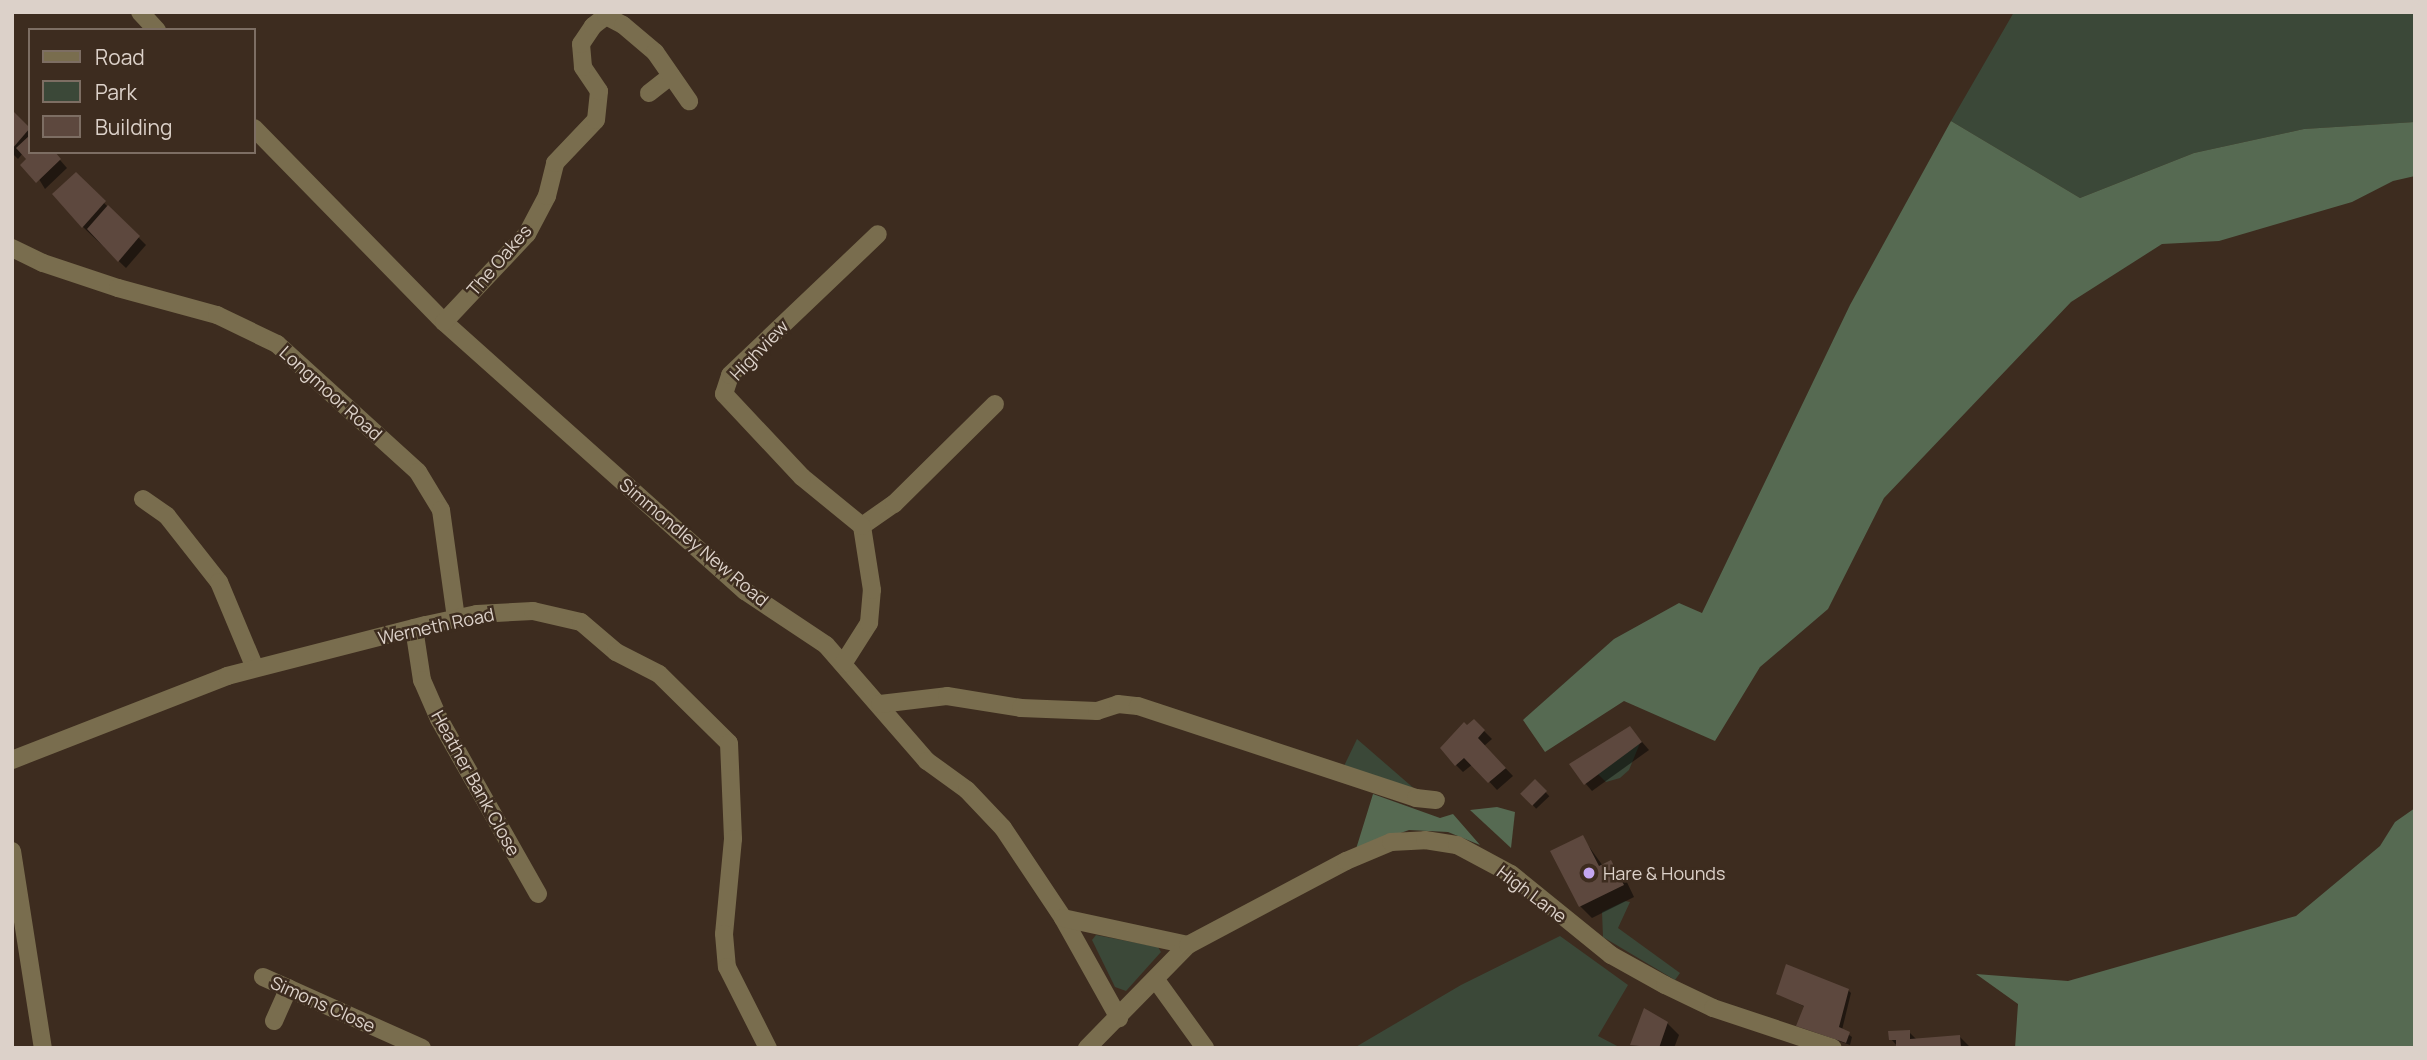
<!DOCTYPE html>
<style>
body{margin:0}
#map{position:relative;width:2427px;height:1060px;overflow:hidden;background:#3d2c1f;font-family:Manrope,sans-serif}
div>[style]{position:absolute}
.green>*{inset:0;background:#3b4838}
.forest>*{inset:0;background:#566a52}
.shadow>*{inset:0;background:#0007;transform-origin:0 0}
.building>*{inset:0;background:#5d483e;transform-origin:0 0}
.minor>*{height:18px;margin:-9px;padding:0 9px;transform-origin:9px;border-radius:9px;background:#796d4e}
.dots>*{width:19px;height:19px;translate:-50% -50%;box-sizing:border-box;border:4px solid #3d2c1f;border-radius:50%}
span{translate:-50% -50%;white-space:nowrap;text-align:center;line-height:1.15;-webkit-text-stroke:5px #3d2c1f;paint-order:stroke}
.street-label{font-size:18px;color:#dcd1c9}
.poi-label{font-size:18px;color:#dcd1c9}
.left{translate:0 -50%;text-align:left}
.frame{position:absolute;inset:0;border:14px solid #dcd1c9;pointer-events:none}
.legend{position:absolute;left:28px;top:28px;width:228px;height:126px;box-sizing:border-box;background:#3d2c1f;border:2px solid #7d6e63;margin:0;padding:9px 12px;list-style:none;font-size:21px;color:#dcd1c9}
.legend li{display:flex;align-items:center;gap:14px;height:35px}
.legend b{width:35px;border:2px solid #7d6e63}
</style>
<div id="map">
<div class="green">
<div style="clip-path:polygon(2014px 12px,2415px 12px,2415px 122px,2304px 129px,2194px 153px,2080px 198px,1951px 121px)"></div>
<div style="clip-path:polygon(1357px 739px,1417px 791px,1344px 766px)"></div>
<div style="clip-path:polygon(1640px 743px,1629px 770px,1620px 778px,1606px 782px,1598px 774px)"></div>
<div style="clip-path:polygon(1625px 901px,1630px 902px,1618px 928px,1680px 973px,1675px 980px,1603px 937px,1602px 912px)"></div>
<div style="clip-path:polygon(1096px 935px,1158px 947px,1161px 952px,1126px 991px,1115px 987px,1092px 940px)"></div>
<div style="clip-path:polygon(1560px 936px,1628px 985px,1598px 1036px,1621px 1048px,1354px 1048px,1461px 985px)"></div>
</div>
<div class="forest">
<div style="clip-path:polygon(1951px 121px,2080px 198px,2194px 153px,2304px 129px,2415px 122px,2415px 176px,2393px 181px,2352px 202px,2219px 241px,2162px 244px,2071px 302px,1884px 498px,1828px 609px,1760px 667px,1715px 741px,1624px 701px,1545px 752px,1523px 720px,1614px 639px,1679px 603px,1702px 613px,1850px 305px)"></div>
<div style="clip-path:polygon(1373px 794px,1440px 818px,1453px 814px,1480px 845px,1448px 832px,1409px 830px,1356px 849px)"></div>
<div style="clip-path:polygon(1497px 807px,1515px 812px,1511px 848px,1470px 810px)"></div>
<div style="clip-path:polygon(2415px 808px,2415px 1048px,2015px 1048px,2018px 1004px,1976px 974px,2068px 981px,2296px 916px,2380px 846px,2395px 822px)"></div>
</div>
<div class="shadow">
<div style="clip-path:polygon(12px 112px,30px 130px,30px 152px,53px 152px,67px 168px,45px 189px,23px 153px,18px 159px,12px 153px)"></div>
<div style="clip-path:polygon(76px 175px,146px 245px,126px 268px,83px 227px)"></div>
<div style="clip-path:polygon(1474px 721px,1492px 739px,1484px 746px,1513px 776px,1497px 790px,1473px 764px,1463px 772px,1456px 765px,1467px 727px)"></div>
<div style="clip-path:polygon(1630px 728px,1649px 750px,1592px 791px,1585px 783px)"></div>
<div style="left:1535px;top:781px;width:21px;height:18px;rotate:47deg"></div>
<div style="clip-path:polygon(1582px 837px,1603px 866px,1611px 862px,1623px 874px,1634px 897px,1592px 918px,1580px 906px)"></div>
<div style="clip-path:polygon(1848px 990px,1851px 993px,1842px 1030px,1852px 1037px,1850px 1045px,1802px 1028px,1799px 1025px,1805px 1007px,1778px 993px)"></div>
<div style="clip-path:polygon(1667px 1023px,1679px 1035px,1674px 1048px,1632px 1045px)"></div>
<div style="clip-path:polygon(1909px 1032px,1917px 1040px,1960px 1037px,1971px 1048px,1899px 1048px,1891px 1039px)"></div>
</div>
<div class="building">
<div style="clip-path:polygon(12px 110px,30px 128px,12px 149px)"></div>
<div style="clip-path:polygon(30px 135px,30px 152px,55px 152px,61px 159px,36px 183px,20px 165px,26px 159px,16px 148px)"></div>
<div style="clip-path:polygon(76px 172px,106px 201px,82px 228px,52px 194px)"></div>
<div style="clip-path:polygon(108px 205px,140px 236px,118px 262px,87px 229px)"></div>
<div style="clip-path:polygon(1474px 719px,1485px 730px,1478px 738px,1506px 768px,1488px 783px,1464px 758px,1455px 766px,1440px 748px,1464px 722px,1467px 725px)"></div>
<div style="clip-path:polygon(1630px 726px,1642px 742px,1584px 785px,1569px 764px)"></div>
<div style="left:1535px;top:779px;width:17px;height:21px;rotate:45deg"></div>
<div style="clip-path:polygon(1583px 835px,1599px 866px,1611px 860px,1624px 885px,1579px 907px,1550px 851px)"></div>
<div style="clip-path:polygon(1786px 964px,1849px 989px,1839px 1027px,1850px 1032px,1846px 1043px,1796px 1026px,1804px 1006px,1776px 994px)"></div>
<div style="clip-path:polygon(1644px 1008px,1668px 1022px,1659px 1048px,1630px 1045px)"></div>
<div style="clip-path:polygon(1910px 1030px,1910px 1039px,1960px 1035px,1961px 1048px,1896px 1048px,1896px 1040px,1889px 1040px,1888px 1031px)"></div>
</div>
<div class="minor">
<div style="left:140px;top:12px;width:25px;rotate:47deg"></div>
<div style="left:649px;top:93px;width:28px;rotate:-38deg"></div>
<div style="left:254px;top:128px;width:272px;rotate:45.6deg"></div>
<div style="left:444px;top:322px;width:404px;rotate:41.8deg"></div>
<div style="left:745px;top:591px;width:97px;rotate:33.7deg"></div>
<div style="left:826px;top:645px;width:154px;rotate:49deg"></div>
<div style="left:927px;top:761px;width:49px;rotate:35.9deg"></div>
<div style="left:967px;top:790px;width:52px;rotate:46.5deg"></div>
<div style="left:1003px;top:828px;width:108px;rotate:56.3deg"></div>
<div style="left:1063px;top:918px;width:115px;rotate:60.8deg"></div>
<div style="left:12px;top:248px;width:34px;rotate:26deg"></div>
<div style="left:43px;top:263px;width:79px;rotate:18.4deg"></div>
<div style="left:118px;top:288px;width:103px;rotate:15.3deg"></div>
<div style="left:217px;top:315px;width:67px;rotate:25.8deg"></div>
<div style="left:277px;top:344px;width:190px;rotate:42.2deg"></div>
<div style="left:418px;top:472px;width:44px;rotate:58.8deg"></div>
<div style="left:441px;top:510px;width:109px;rotate:82.1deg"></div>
<div style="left:444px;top:322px;width:121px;rotate:-46.7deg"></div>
<div style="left:527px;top:234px;width:43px;rotate:-62.2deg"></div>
<div style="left:547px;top:196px;width:34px;rotate:-76deg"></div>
<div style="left:555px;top:163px;width:59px;rotate:-46.4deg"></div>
<div style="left:596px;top:120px;width:29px;rotate:-84deg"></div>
<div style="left:599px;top:91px;width:29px;rotate:-124deg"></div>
<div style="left:583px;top:67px;width:23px;rotate:-95deg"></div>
<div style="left:581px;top:44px;width:22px;rotate:-56deg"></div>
<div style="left:593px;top:26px;width:16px;rotate:-38deg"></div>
<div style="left:606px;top:16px;width:19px;rotate:28deg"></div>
<div style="left:623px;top:25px;width:42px;rotate:40.2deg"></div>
<div style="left:655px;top:52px;width:60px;rotate:55.2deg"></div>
<div style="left:143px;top:499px;width:29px;rotate:35deg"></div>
<div style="left:167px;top:516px;width:84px;rotate:51.8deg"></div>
<div style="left:219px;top:582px;width:93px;rotate:67.3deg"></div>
<div style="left:862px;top:526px;width:39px;rotate:-35deg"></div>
<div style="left:894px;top:504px;width:142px;rotate:-44.7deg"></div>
<div style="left:414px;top:628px;width:53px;rotate:81.3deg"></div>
<div style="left:422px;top:680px;width:43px;rotate:66.4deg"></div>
<div style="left:439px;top:719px;width:201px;rotate:60.5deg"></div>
<div style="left:843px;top:664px;width:49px;rotate:-57.6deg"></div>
<div style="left:869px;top:623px;width:33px;rotate:-85deg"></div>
<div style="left:872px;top:590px;width:65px;rotate:-98.9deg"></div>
<div style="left:862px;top:526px;width:77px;rotate:-140.8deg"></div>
<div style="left:802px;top:477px;width:114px;rotate:-133.2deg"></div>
<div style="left:724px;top:394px;width:20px;rotate:-72deg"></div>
<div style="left:730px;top:375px;width:204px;rotate:-43.6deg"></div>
<div style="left:880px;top:704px;width:67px;rotate:-6.8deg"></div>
<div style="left:947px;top:696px;width:75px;rotate:9.2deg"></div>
<div style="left:1021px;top:708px;width:76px;rotate:2.3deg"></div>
<div style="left:1097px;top:711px;width:22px;rotate:-18deg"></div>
<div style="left:1118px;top:704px;width:20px;rotate:6deg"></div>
<div style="left:1138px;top:706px;width:293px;rotate:18.3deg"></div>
<div style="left:1416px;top:798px;width:20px;rotate:6deg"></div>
<div style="left:12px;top:760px;width:231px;rotate:-21.3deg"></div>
<div style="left:227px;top:676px;width:205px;rotate:-14.4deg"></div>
<div style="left:426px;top:625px;width:52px;rotate:-12.2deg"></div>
<div style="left:477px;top:614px;width:56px;rotate:-3.1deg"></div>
<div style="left:533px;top:611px;width:49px;rotate:12.9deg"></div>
<div style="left:581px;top:622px;width:46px;rotate:40.6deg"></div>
<div style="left:616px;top:652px;width:48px;rotate:27.1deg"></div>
<div style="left:659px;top:674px;width:98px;rotate:44.6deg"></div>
<div style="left:729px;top:743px;width:96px;rotate:87.6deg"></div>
<div style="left:733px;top:839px;width:95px;rotate:95.4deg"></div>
<div style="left:724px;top:934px;width:33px;rotate:85deg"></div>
<div style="left:727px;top:967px;width:91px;rotate:63.2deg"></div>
<div style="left:12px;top:851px;width:199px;rotate:81.1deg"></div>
<div style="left:1063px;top:918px;width:128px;rotate:12.2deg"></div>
<div style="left:263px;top:977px;width:174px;rotate:24.1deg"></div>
<div style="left:1156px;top:980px;width:84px;rotate:54.2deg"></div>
<div style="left:274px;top:1021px;width:36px;rotate:-66deg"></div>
<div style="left:1087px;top:1048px;width:144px;rotate:-45.6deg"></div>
<div style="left:1188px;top:945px;width:179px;rotate:-28deg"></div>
<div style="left:1346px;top:861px;width:49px;rotate:-22.9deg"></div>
<div style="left:1391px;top:842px;width:34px;rotate:-3deg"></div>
<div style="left:1425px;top:840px;width:32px;rotate:9deg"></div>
<div style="left:1457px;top:845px;width:61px;rotate:28.2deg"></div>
<div style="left:1511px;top:874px;width:129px;rotate:39deg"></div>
<div style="left:1611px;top:955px;width:62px;rotate:29.1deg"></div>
<div style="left:1665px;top:985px;width:53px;rotate:25.6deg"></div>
<div style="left:1713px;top:1008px;width:126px;rotate:18.4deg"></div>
</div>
<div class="dots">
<div style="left:1589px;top:873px;background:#c5a7f1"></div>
</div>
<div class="street-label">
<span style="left:499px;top:260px;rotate:-49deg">The Oakes</span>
<span style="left:759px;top:350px;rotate:-46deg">Highview</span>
<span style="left:331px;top:393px;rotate:42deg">Longmoor Road</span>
<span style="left:694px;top:542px;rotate:40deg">Simmondley New Road</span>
<span style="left:436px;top:626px;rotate:-12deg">Werneth Road</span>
<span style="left:476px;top:783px;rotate:61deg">Heather Bank Close</span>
<span style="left:1532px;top:894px;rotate:37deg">High Lane</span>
<span style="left:323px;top:1004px;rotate:24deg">Simons Close</span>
</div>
<div class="poi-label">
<span class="left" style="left:1603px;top:873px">Hare &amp; Hounds</span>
</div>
<div class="frame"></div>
<ul class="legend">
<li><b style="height:9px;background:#796d4e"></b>Road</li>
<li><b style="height:19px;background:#3b4838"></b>Park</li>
<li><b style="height:19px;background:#5d483e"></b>Building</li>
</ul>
</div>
